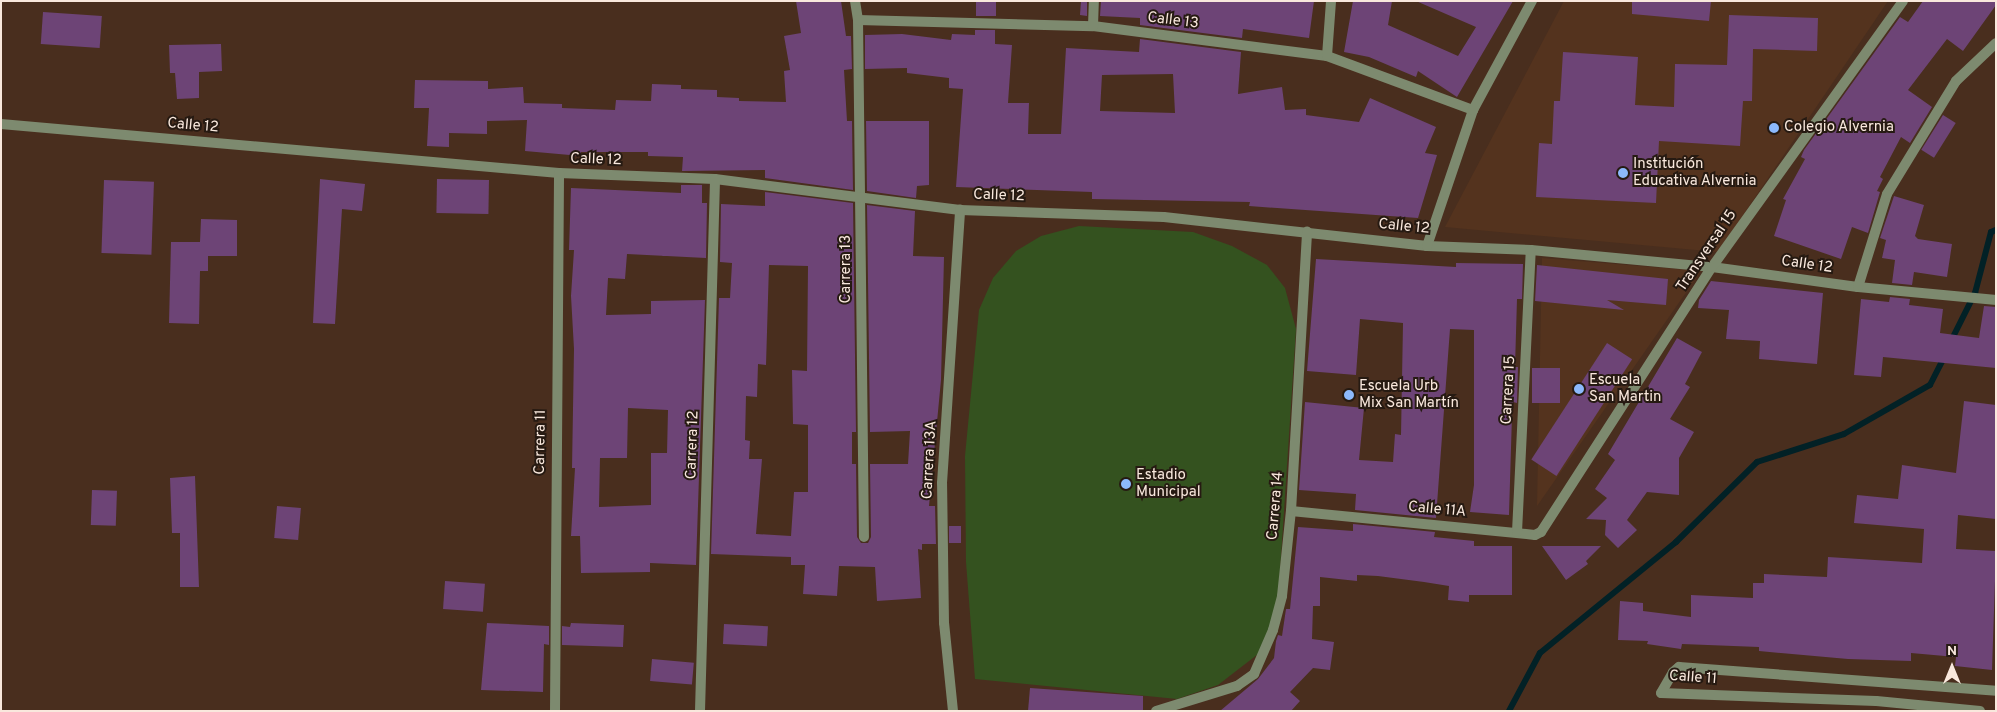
<!DOCTYPE html>
<meta charset="utf-8">
<style>
body{margin:0}
#map{position:relative;width:1997px;height:712px;overflow:hidden;background:#492e1e;font-family:Overpass,sans-serif}
div>[style]{position:absolute}
.built>*{inset:0;background:#54331e}
.green>*{inset:0;background:#34521f}
.stream>*{height:6px;margin:-3px;padding:0 3px;transform-origin:3px;border-radius:3px;background:#022126}
.building>*{inset:0;background:#6d4476;transform-origin:0 0}
.minor>*{height:10px;margin:-5px;padding:0 5px;transform-origin:5px;border-radius:5px;background:#7d8a6f}
.dots>*{width:14px;height:14px;translate:-50% -50%;box-sizing:border-box;border:2px solid #261a12;border-radius:50%}
span{translate:-50% -50%;white-space:nowrap;text-align:center;line-height:1.15;-webkit-text-stroke:4px #261a12;paint-order:stroke}
.street-label{font-size:15px;color:#f9e8dd}
.poi-label{font-size:15px;color:#f9e8dd}
.left{translate:0 -50%;text-align:left}
.frame{position:absolute;inset:0;border:2px solid #f9e8dd;pointer-events:none}
.north{position:absolute;left:1927px;top:642px;width:50px;height:50px;-webkit-text-stroke:4px #261a12;paint-order:stroke;rotate:0deg;font-size:14px;font-weight:700;line-height:20px;text-align:center;color:#f9e8dd}
.north::after{content:'';display:block;margin:auto;width:18px;height:22px;background:#f9e8dd;clip-path:polygon(50% 0,100% 100%,50% 72%,0 100%)}
</style>
<div id="map">
<div class="built">
<div style="clip-path:polygon(1564px 1px,1888px 1px,1718px 252px,1445px 227px)"></div>
<div style="clip-path:polygon(1542px 258px,1701px 271px,1537px 506px)"></div>
</div>
<div class="green">
<div style="clip-path:polygon(1079px 226px,1193px 232px,1232px 246px,1267px 265px,1285px 288px,1296px 329px,1278px 602px,1262px 651px,1218px 685px,1177px 699px,975px 679px,966px 562px,965px 456px,979px 310px,993px 278px,1016px 251px,1041px 236px)"></div>
</div>
<div class="stream">
<div style="left:1951px;top:341px;width:54px;rotate:-63.4deg"></div>
<div style="left:1975px;top:293px;width:63px;rotate:-75.3deg"></div>
<div style="left:1991px;top:232px;width:5px;rotate:-22deg"></div>
<div style="left:1509px;top:711px;width:66px;rotate:-61.9deg"></div>
<div style="left:1540px;top:653px;width:176px;rotate:-39.2deg"></div>
<div style="left:1676px;top:542px;width:114px;rotate:-44.6deg"></div>
<div style="left:1757px;top:462px;width:91px;rotate:-17.8deg"></div>
<div style="left:1844px;top:434px;width:99px;rotate:-29.7deg"></div>
<div style="left:1930px;top:385px;width:31px;rotate:-63deg"></div>
</div>
<div class="building">
<div style="clip-path:polygon(796px 1px,841px 1px,846px 36px,851px 36px,852px 69px,844px 70px,847px 121px,852px 121px,853px 190px,765px 178px,765px 170px,682px 171px,683px 157px,648px 156px,648px 152px,581px 152px,581px 156px,525px 151px,527px 120px,487px 121px,487px 134px,449px 133px,449px 147px,427px 146px,429px 108px,414px 108px,415px 80px,488px 81px,488px 89px,523px 87px,524px 103px,562px 104px,562px 108px,615px 110px,616px 100px,651px 101px,652px 84px,681px 85px,681px 89px,717px 90px,717px 97px,739px 98px,739px 101px,786px 102px,784px 71px,790px 70px,784px 36px,801px 33px)"></div>
<div style="left:976px;top:1px;width:20px;height:15px"></div>
<div style="clip-path:polygon(1081px 1px,1087px 1px,1087px 16px,1080px 15px)"></div>
<div style="clip-path:polygon(1101px 1px,1314px 1px,1309px 38px,1243px 29px,1242px 38px,1140px 25px,1140px 18px,1100px 16px)"></div>
<div style="clip-path:polygon(1353px 1px,1392px 1px,1388px 25px,1458px 56px,1476px 27px,1416px 1px,1513px 1px,1457px 97px,1418px 71px,1416px 77px,1369px 57px,1344px 52px)"></div>
<div style="clip-path:polygon(1632px 1px,1711px 1px,1709px 21px,1632px 14px)"></div>
<div style="clip-path:polygon(1923px 1px,1996px 1px,1996px 5px,1963px 51px,1947px 39px,1908px 90px,1932px 107px,1910px 143px,1901px 137px,1880px 177px,1883px 179px,1877px 191px,1880px 192px,1868px 233px,1852px 227px,1841px 259px,1774px 236px,1786px 200px,1783px 199px,1805px 159px,1801px 157px,1804px 150px,1900px 17px,1908px 22px)"></div>
<div style="left:43px;top:12px;width:59px;height:32px;rotate:4deg"></div>
<div style="clip-path:polygon(1729px 15px,1818px 18px,1817px 51px,1753px 49px,1752px 101px,1743px 101px,1740px 146px,1659px 141px,1656px 203px,1536px 197px,1539px 143px,1552px 144px,1554px 101px,1560px 101px,1563px 52px,1638px 57px,1635px 105px,1674px 107px,1675px 64px,1727px 65px)"></div>
<div style="clip-path:polygon(evenodd,975px 30px,995px 30px,995px 44px,1012px 45px,1008px 103px,1029px 103px,1028px 134px,1061px 134px,1066px 48px,1139px 52px,1140px 39px,1241px 52px,1238px 94px,1282px 87px,1285px 110px,1306px 109px,1306px 115px,1359px 122px,1370px 98px,1436px 127px,1425px 153px,1437px 155px,1418px 218px,1249px 206px,1250px 202px,1092px 199px,1092px 192px,956px 187px,963px 89px,949px 88px,949px 78px,907px 73px,907px 68px,865px 69px,865px 35px,902px 34px,951px 40px,952px 34px,975px 35px,975px 30px,1173px 74px,1175px 113px,1100px 111px,1102px 75px,1173px 74px)"></div>
<div style="clip-path:polygon(221px 44px,222px 71px,199px 72px,199px 98px,177px 99px,175px 73px,170px 73px,169px 45px)"></div>
<div style="left:1943px;top:115px;width:15px;height:41px;rotate:32deg"></div>
<div style="clip-path:polygon(866px 121px,929px 121px,929px 185px,917px 186px,916px 198px,867px 191px)"></div>
<div style="clip-path:polygon(320px 179px,365px 184px,362px 211px,342px 209px,335px 324px,313px 323px)"></div>
<div style="left:437px;top:179px;width:52px;height:34px;rotate:1deg"></div>
<div style="left:104px;top:180px;width:50px;height:73px;rotate:2deg"></div>
<div style="clip-path:polygon(evenodd,681px 185px,702px 185px,702px 203px,707px 203px,706px 258px,627px 254px,625px 279px,608px 278px,606px 315px,651px 314px,651px 301px,705px 300px,696px 565px,650px 563px,650px 572px,581px 573px,580px 536px,571px 536px,575px 468px,572px 468px,574px 349px,571px 296px,574px 250px,569px 250px,571px 188px,681px 193px,681px 185px,628px 408px,668px 410px,667px 453px,651px 453px,651px 505px,599px 507px,600px 458px,627px 458px,628px 408px)"></div>
<div style="clip-path:polygon(evenodd,765px 192px,853px 203px,856px 432px,852px 432px,852px 464px,856px 464px,857px 537px,861px 543px,868px 543px,871px 537px,870px 464px,908px 464px,910px 431px,870px 432px,867px 205px,915px 211px,913px 256px,944px 257px,941px 380px,929px 506px,935px 506px,936px 544px,922px 544px,922px 550px,918px 549px,921px 598px,877px 601px,875px 567px,839px 566px,837px 596px,803px 594px,805px 565px,791px 565px,791px 557px,711px 554px,719px 298px,730px 298px,732px 263px,720px 262px,721px 204px,765px 206px,765px 192px,769px 265px,808px 266px,807px 371px,792px 370px,793px 424px,808px 425px,808px 492px,794px 492px,791px 536px,756px 534px,762px 459px,749px 459px,750px 441px,745px 440px,746px 396px,757px 397px,758px 364px,766px 365px,769px 265px)"></div>
<div style="clip-path:polygon(1894px 196px,1924px 205px,1915px 236px,1918px 239px,1952px 244px,1947px 277px,1914px 272px,1912px 285px,1892px 283px,1895px 260px,1882px 258px,1886px 240px,1880px 238px)"></div>
<div style="clip-path:polygon(201px 219px,237px 220px,237px 256px,208px 256px,208px 271px,200px 271px,199px 324px,169px 323px,171px 242px,200px 242px)"></div>
<div style="clip-path:polygon(1316px 259px,1456px 267px,1456px 263px,1523px 264px,1522px 299px,1517px 299px,1515px 367px,1518px 367px,1517px 403px,1513px 402px,1512px 415px,1509px 515px,1470px 512px,1474px 485px,1474px 330px,1450px 329px,1436px 518px,1355px 510px,1356px 494px,1299px 490px,1305px 402px,1364px 408px,1359px 460px,1393px 462px,1395px 434px,1401px 435px,1403px 323px,1360px 319px,1356px 375px,1307px 371px)"></div>
<div style="clip-path:polygon(1537px 265px,1668px 279px,1666px 305px,1607px 300px,1624px 310px,1535px 301px)"></div>
<div style="clip-path:polygon(1711px 281px,1823px 293px,1817px 364px,1759px 359px,1760px 341px,1726px 339px,1729px 310px,1698px 308px,1699px 300px)"></div>
<div style="clip-path:polygon(1890px 297px,1910px 299px,1909px 305px,1943px 309px,1940px 333px,1979px 338px,1984px 306px,1996px 307px,1996px 368px,1883px 357px,1881px 377px,1854px 375px,1861px 299px,1889px 302px)"></div>
<div style="clip-path:polygon(1677px 338px,1702px 352px,1685px 384px,1690px 387px,1670px 419px,1694px 432px,1679px 458px,1679px 495px,1647px 492px,1627px 520px,1637px 530px,1618px 548px,1605px 535px,1606px 520px,1586px 519px,1607px 498px,1595px 489px,1615px 460px,1608px 454px)"></div>
<div style="left:1607px;top:343px;width:30px;height:139px;rotate:33deg"></div>
<div style="left:1532px;top:368px;width:28px;height:35px"></div>
<div style="clip-path:polygon(1964px 401px,1996px 405px,1996px 519px,1958px 515px,1956px 549px,1996px 551px,1992px 670px,1955px 666px,1956px 657px,1911px 653px,1911px 661px,1848px 659px,1759px 651px,1759px 647px,1682px 644px,1681px 649px,1647px 644px,1648px 641px,1618px 640px,1620px 601px,1643px 603px,1643px 611px,1691px 617px,1691px 595px,1753px 598px,1753px 583px,1764px 583px,1764px 574px,1827px 577px,1828px 557px,1922px 563px,1924px 529px,1854px 523px,1857px 495px,1898px 499px,1902px 465px,1956px 473px)"></div>
<div style="clip-path:polygon(195px 476px,199px 587px,180px 587px,180px 533px,172px 533px,170px 478px)"></div>
<div style="left:92px;top:490px;width:25px;height:35px;rotate:2deg"></div>
<div style="left:277px;top:506px;width:24px;height:32px;rotate:5deg"></div>
<div style="clip-path:polygon(1353px 524px,1435px 532px,1434px 537px,1474px 541px,1474px 546px,1512px 546px,1512px 595px,1469px 595px,1469px 602px,1448px 600px,1449px 586px,1424px 582px,1378px 576px,1357px 575px,1357px 581px,1320px 577px,1320px 606px,1313px 606px,1312px 639px,1334px 642px,1330px 670px,1313px 668px,1290px 692px,1300px 701px,1291px 711px,1220px 711px,1258px 679px,1274px 658px,1276px 641px,1278px 635px,1282px 636px,1286px 609px,1290px 609px,1298px 527px,1353px 531px)"></div>
<div style="left:949px;top:526px;width:12px;height:17px"></div>
<div style="clip-path:polygon(1542px 546px,1601px 546px,1586px 561px,1588px 564px,1566px 580px)"></div>
<div style="left:445px;top:581px;width:40px;height:28px;rotate:4deg"></div>
<div style="clip-path:polygon(487px 623px,549px 626px,549px 645px,544px 644px,543px 692px,481px 690px)"></div>
<div style="clip-path:polygon(571px 623px,624px 625px,623px 647px,562px 645px,562px 626px,570px 627px)"></div>
<div style="left:724px;top:624px;width:44px;height:20px;rotate:3deg"></div>
<div style="left:652px;top:659px;width:42px;height:22px;rotate:5deg"></div>
<div style="clip-path:polygon(1030px 688px,1143px 696px,1143px 711px,1028px 711px)"></div>
</div>
<div class="minor">
<div style="left:855px;top:1px;width:19px;rotate:81deg"></div>
<div style="left:858px;top:20px;width:517px;rotate:89.34deg"></div>
<div style="left:858px;top:20px;width:235px;rotate:1.5deg"></div>
<div style="left:1093px;top:26px;width:236px;rotate:7.3deg"></div>
<div style="left:1327px;top:56px;width:156px;rotate:20.3deg"></div>
<div style="left:1093px;top:26px;width:25px;rotate:-88deg"></div>
<div style="left:1327px;top:56px;width:55px;rotate:-85.8deg"></div>
<div style="left:1px;top:124px;width:560px;rotate:5.02deg"></div>
<div style="left:559px;top:173px;width:156px;rotate:2.2deg"></div>
<div style="left:715px;top:179px;width:247px;rotate:7.2deg"></div>
<div style="left:960px;top:210px;width:204px;rotate:2deg"></div>
<div style="left:1164px;top:217px;width:265px;rotate:6.3deg"></div>
<div style="left:1427px;top:246px;width:104px;rotate:2.2deg"></div>
<div style="left:1531px;top:250px;width:182px;rotate:5.4deg"></div>
<div style="left:1712px;top:267px;width:147px;rotate:7.8deg"></div>
<div style="left:1858px;top:287px;width:139px;rotate:5.4deg"></div>
<div style="left:1427px;top:246px;width:144px;rotate:-71.3deg"></div>
<div style="left:1473px;top:110px;width:124px;rotate:-61.6deg"></div>
<div style="left:1858px;top:287px;width:97px;rotate:-72.7deg"></div>
<div style="left:1887px;top:194px;width:132px;rotate:-58.6deg"></div>
<div style="left:1956px;top:81px;width:55px;rotate:-43.5deg"></div>
<div style="left:1291px;top:511px;width:245px;rotate:5.6deg"></div>
<div style="left:1535px;top:535px;width:7px;rotate:-27deg"></div>
<div style="left:1541px;top:532px;width:315px;rotate:-57.2deg"></div>
<div style="left:1712px;top:267px;width:327px;rotate:-54.3deg"></div>
<div style="left:1517px;top:532px;width:282px;rotate:-87.2deg"></div>
<div style="left:555px;top:711px;width:538px;rotate:-89.57deg"></div>
<div style="left:700px;top:711px;width:532px;rotate:-88.38deg"></div>
<div style="left:953px;top:711px;width:88px;rotate:-95.8deg"></div>
<div style="left:944px;top:623px;width:140px;rotate:-90.8deg"></div>
<div style="left:942px;top:483px;width:274px;rotate:-86.2deg"></div>
<div style="left:1156px;top:711px;width:85px;rotate:-17.2deg"></div>
<div style="left:1237px;top:686px;width:21px;rotate:-35deg"></div>
<div style="left:1254px;top:674px;width:48px;rotate:-66.6deg"></div>
<div style="left:1273px;top:630px;width:35px;rotate:-75deg"></div>
<div style="left:1282px;top:596px;width:85px;rotate:-84deg"></div>
<div style="left:1291px;top:511px;width:280px;rotate:-86.7deg"></div>
<div style="left:1980px;top:711px;width:104px;rotate:-174.5deg"></div>
<div style="left:1876px;top:701px;width:215px;rotate:-177.9deg"></div>
<div style="left:1661px;top:693px;width:24px;rotate:-60deg"></div>
<div style="left:1673px;top:672px;width:8px;rotate:-40deg"></div>
<div style="left:1679px;top:667px;width:318px;rotate:4.3deg"></div>
</div>
<div class="dots">
<div style="left:1774px;top:128px;background:#8cb9fc"></div>
<div style="left:1623px;top:173px;background:#8cb9fc"></div>
<div style="left:1579px;top:389px;background:#8cb9fc"></div>
<div style="left:1349px;top:395px;background:#8cb9fc"></div>
<div style="left:1126px;top:484px;background:#8cb9fc"></div>
</div>
<div class="street-label">
<span style="left:1173px;top:21px;rotate:7deg">Calle 13</span>
<span style="left:193px;top:126px;rotate:5deg">Calle 12</span>
<span style="left:596px;top:160px;rotate:2deg">Calle 12</span>
<span style="left:999px;top:196px;rotate:2deg">Calle 12</span>
<span style="left:1404px;top:227px;rotate:6deg">Calle 12</span>
<span style="left:1707px;top:251px;rotate:-56deg">Transversal 15</span>
<span style="left:1807px;top:265px;rotate:8deg">Calle 12</span>
<span style="left:847px;top:269px;rotate:-90deg">Carrera 13</span>
<span style="left:1509px;top:390px;rotate:-87deg">Carrera 15</span>
<span style="left:541px;top:442px;rotate:-89deg">Carrera 11</span>
<span style="left:693px;top:445px;rotate:-88deg">Carrera 12</span>
<span style="left:930px;top:460px;rotate:-87deg">Carrera 13A</span>
<span style="left:1276px;top:506px;rotate:-85deg">Carrera 14</span>
<span style="left:1437px;top:510px;rotate:5deg">Calle 11A</span>
<span style="left:1693px;top:678px;rotate:4deg">Calle 11</span>
</div>
<div class="poi-label">
<span class="left" style="left:1784px;top:128px">Colegio Alvernia</span>
<span class="left" style="left:1633px;top:173px">Institución<br>Educativa Alvernia</span>
<span class="left" style="left:1589px;top:389px">Escuela<br>San Martin</span>
<span class="left" style="left:1359px;top:395px">Escuela Urb<br>Mix San Martín</span>
<span class="left" style="left:1136px;top:484px">Estadio<br>Municipal</span>
</div>
<div class="frame"></div>
<div class="north">N</div>
</div>
